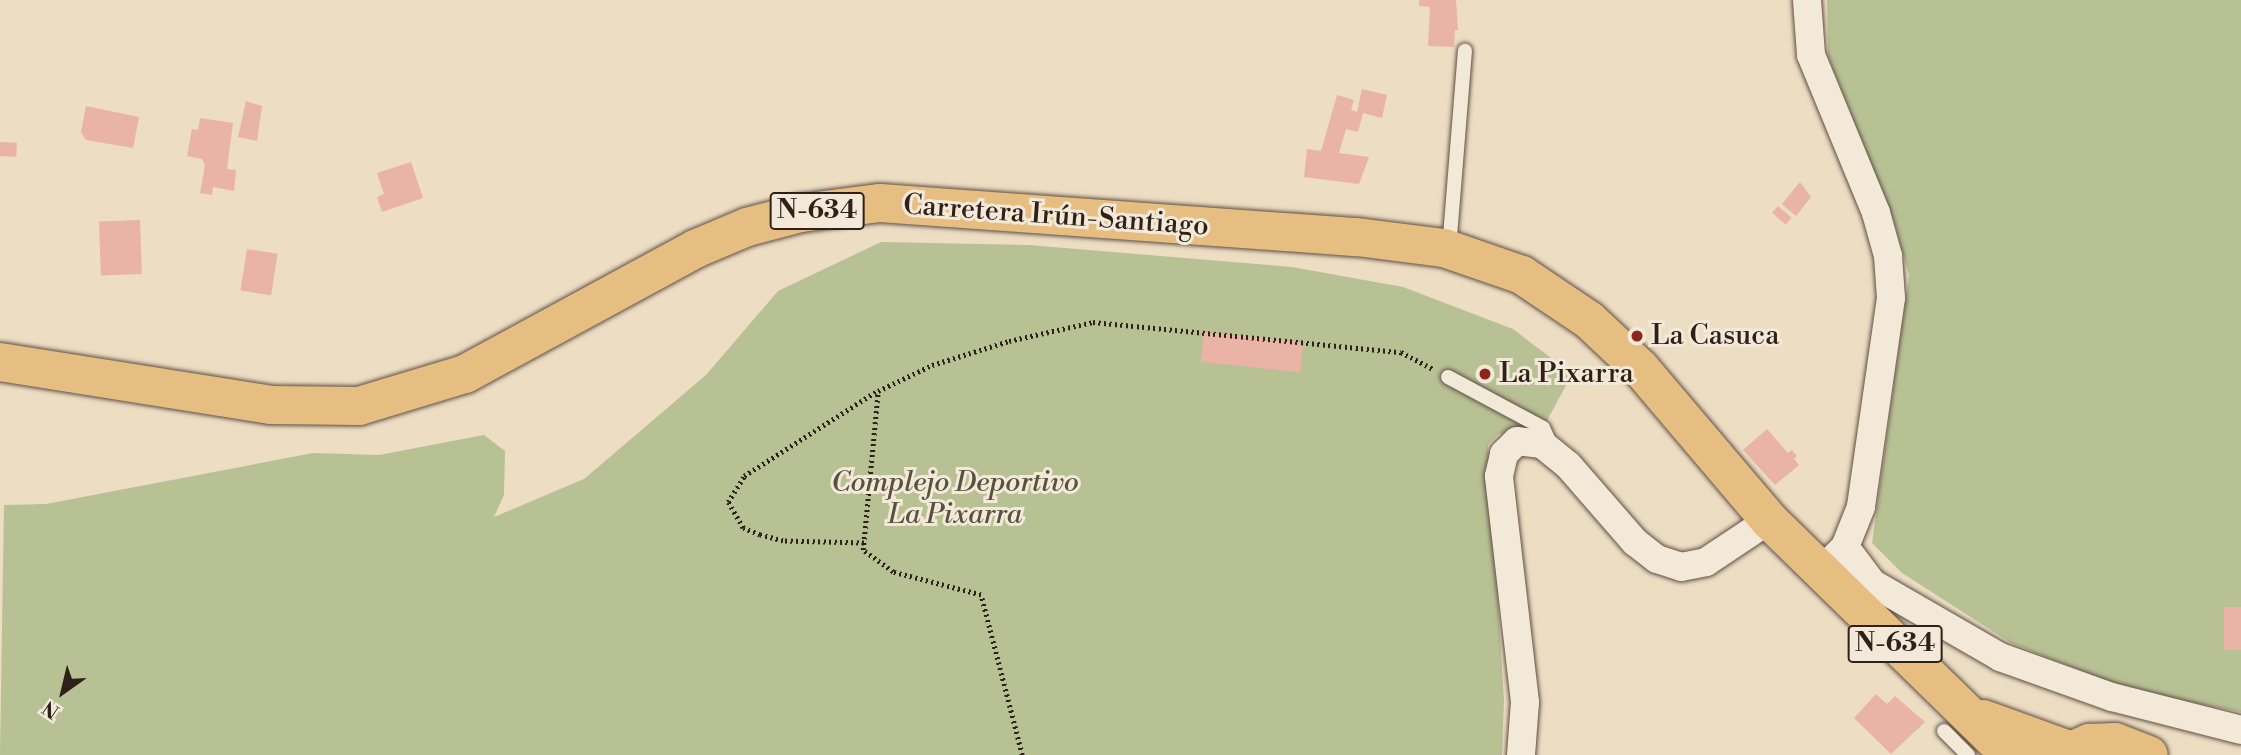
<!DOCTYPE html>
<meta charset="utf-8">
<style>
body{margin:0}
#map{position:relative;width:2241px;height:755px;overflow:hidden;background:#ecddc3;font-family:"Libre Bodoni",serif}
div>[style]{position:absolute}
.green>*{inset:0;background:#b8c194}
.building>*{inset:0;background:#e9b3a5;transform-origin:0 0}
.path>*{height:4.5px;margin-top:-2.25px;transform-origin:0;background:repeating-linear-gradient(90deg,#30201a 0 2px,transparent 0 5.5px)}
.roads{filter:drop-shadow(0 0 2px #5f4f44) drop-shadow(0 0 2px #5f4f44)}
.lane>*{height:14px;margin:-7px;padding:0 7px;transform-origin:7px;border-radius:7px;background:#f3e9d8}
.street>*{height:28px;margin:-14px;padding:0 14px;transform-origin:14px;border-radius:14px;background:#f3e9d8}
.highway>*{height:38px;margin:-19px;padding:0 19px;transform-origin:19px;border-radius:19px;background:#e6be82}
.dots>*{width:19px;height:19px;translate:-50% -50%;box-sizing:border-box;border:4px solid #f3e9d8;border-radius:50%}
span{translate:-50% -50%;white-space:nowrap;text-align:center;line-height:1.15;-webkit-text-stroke:6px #f3e9d8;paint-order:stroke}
.shield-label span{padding:2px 5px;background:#f3e9d8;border:2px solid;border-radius:5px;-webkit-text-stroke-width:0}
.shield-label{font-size:26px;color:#30201a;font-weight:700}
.street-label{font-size:28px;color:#30201a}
.poi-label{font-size:28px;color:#30201a}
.left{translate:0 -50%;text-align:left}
.park-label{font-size:28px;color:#59503f;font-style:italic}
.north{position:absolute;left:28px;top:657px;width:70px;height:70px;-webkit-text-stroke:5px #f3e9d8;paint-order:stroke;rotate:214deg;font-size:19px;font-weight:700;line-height:28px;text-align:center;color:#30201a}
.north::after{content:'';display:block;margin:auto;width:24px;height:32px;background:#30201a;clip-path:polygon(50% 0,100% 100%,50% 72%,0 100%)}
</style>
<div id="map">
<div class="green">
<div style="clip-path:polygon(1827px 0,2241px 0,2241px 712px,2132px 691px,2011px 643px,1902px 573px,1872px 543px,1909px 275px,1894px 221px,1828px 56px)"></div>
<div style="clip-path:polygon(881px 242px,1029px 245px,1292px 267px,1403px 287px,1513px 329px,1572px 374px,1543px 428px,1498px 434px,1488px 445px,1504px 700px,1502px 755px,0 755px,4px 505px,46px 504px,313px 453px,379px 455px,484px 435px,505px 451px,504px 495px,494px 517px,584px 479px,706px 375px,778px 291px)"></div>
</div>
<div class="building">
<div style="clip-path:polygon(1419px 0,1456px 0,1458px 30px,1455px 30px,1454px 47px,1428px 46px,1430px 7px,1419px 6px)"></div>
<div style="clip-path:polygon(1362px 89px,1387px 95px,1382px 118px,1363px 113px,1358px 132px,1346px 129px,1339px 153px,1369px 157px,1359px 184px,1304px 177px,1307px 149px,1321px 151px,1337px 95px,1354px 100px,1351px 110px,1357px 112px)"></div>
<div style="clip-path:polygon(246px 101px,262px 106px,257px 141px,238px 137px)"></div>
<div style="clip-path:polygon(86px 106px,139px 117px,133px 148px,86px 140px,81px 132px)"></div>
<div style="clip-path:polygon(200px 118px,233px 123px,227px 169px,236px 170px,234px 191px,213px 187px,212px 195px,200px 193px,205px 165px,202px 159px,187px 156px,192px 129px,198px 130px)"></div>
<div style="left:0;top:142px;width:17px;height:14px;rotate:3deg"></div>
<div style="clip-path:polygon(411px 162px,423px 198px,382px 212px,377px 197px,384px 194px,377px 173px)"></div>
<div style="clip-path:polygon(1800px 182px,1811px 197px,1796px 216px,1782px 204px)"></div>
<div style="left:1778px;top:206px;width:18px;height:9px;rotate:41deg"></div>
<div style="left:140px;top:220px;width:54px;height:41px;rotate:88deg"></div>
<div style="left:247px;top:249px;width:31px;height:42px;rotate:9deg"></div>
<div style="left:1204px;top:332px;width:100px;height:30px;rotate:6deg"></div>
<div style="clip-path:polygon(1767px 429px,1788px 453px,1792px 450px,1797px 456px,1794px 459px,1799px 465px,1775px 485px,1743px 450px)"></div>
<div style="left:2241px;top:607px;width:43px;height:17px;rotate:90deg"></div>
<div style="clip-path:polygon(1876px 694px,1887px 704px,1895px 696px,1925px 722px,1891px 754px,1854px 718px)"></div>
</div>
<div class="path">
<div style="left:864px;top:543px;width:81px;rotate:-178.6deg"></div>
<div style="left:783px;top:541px;width:24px;rotate:-165deg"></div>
<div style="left:760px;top:535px;width:18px;rotate:-158deg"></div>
<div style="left:743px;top:528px;width:30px;rotate:-120deg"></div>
<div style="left:728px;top:502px;width:31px;rotate:-58deg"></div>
<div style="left:744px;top:476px;width:158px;rotate:-32.6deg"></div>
<div style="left:1022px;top:755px;width:165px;rotate:-104.4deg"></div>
<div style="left:981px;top:595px;width:91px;rotate:-165.4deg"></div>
<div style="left:893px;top:572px;width:37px;rotate:-144deg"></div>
<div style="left:863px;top:550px;width:160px;rotate:-84.6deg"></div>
<div style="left:878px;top:391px;width:60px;rotate:-25.7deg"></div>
<div style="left:932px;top:365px;width:81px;rotate:-17.3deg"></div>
<div style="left:1009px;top:341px;width:86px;rotate:-12.7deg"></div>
<div style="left:1093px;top:322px;width:309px;rotate:5.6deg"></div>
<div style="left:1401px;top:352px;width:38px;rotate:28deg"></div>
</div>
<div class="roads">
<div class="lane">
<div style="left:1449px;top:249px;width:199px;rotate:-85.4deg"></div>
<div style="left:1448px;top:377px;width:108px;rotate:28.2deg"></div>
<div style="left:1543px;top:428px;width:21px;rotate:65deg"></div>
<div style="left:1944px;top:731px;width:34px;rotate:45deg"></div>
</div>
<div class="street">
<div style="left:1807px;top:0;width:55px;rotate:85.8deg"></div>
<div style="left:1811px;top:55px;width:171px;rotate:67.6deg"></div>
<div style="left:1876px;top:213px;width:45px;rotate:74.4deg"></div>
<div style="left:1888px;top:256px;width:42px;rotate:85.9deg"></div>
<div style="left:1891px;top:298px;width:211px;rotate:98.2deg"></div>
<div style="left:1861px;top:507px;width:43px;rotate:111.8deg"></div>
<div style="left:1845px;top:547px;width:35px;rotate:135deg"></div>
<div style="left:1845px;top:547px;width:45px;rotate:53.1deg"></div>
<div style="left:1872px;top:583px;width:148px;rotate:30deg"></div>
<div style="left:2000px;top:657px;width:119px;rotate:19.7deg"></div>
<div style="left:2112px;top:697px;width:133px;rotate:14.3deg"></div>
<div style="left:1521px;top:755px;width:53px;rotate:-85.7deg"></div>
<div style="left:1525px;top:702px;width:227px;rotate:-96.6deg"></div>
<div style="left:1499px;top:476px;width:23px;rotate:-77deg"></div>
<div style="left:1504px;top:454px;width:18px;rotate:-45deg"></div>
<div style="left:1517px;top:441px;width:25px;rotate:7deg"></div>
<div style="left:1542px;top:444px;width:33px;rotate:39deg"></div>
<div style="left:1568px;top:465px;width:102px;rotate:49deg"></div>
<div style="left:1635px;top:542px;width:28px;rotate:38deg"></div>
<div style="left:1657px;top:559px;width:25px;rotate:18deg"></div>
<div style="left:1681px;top:567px;width:25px;rotate:-11deg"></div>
<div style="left:1706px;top:562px;width:76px;rotate:-33.7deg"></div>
</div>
<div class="highway">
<div style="left:0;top:362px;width:274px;rotate:9deg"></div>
<div style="left:271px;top:405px;width:88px;rotate:0.7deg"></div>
<div style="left:359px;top:406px;width:111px;rotate:-16.8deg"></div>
<div style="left:465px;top:374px;width:262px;rotate:-28.5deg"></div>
<div style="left:695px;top:249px;width:56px;rotate:-22.9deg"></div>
<div style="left:747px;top:227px;width:56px;rotate:-14.5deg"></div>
<div style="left:801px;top:213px;width:80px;rotate:-7.2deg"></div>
<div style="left:880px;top:203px;width:478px;rotate:4.1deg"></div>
<div style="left:1357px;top:237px;width:88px;rotate:7.2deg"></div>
<div style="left:1444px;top:248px;width:83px;rotate:19.1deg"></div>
<div style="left:1522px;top:275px;width:81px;rotate:33.9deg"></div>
<div style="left:1589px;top:320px;width:71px;rotate:43.3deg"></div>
<div style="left:1641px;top:369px;width:198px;rotate:49.7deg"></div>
<div style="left:1769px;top:520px;width:337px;rotate:44.3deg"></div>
<div style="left:1983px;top:719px;width:91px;rotate:19.8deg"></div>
<div style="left:2062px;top:755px;width:30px;rotate:-24deg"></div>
<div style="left:2089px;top:743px;width:26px;rotate:-2deg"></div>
<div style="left:2115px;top:742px;width:36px;rotate:21deg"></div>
</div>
</div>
<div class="dots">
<div style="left:1637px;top:336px;background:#8f2418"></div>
<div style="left:1485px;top:374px;background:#8f2418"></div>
</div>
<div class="shield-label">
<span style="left:817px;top:211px">N-634</span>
<span style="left:1895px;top:644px">N-634</span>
</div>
<div class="street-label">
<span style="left:1056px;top:216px;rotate:4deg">Carretera Irún-Santiago</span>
</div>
<div class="poi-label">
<span class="left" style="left:1651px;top:336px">La Casuca</span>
<span class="left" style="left:1499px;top:374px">La Pixarra</span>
</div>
<div class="park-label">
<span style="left:955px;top:499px">Complejo Deportivo<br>La Pixarra</span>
</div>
<div class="north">N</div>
</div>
